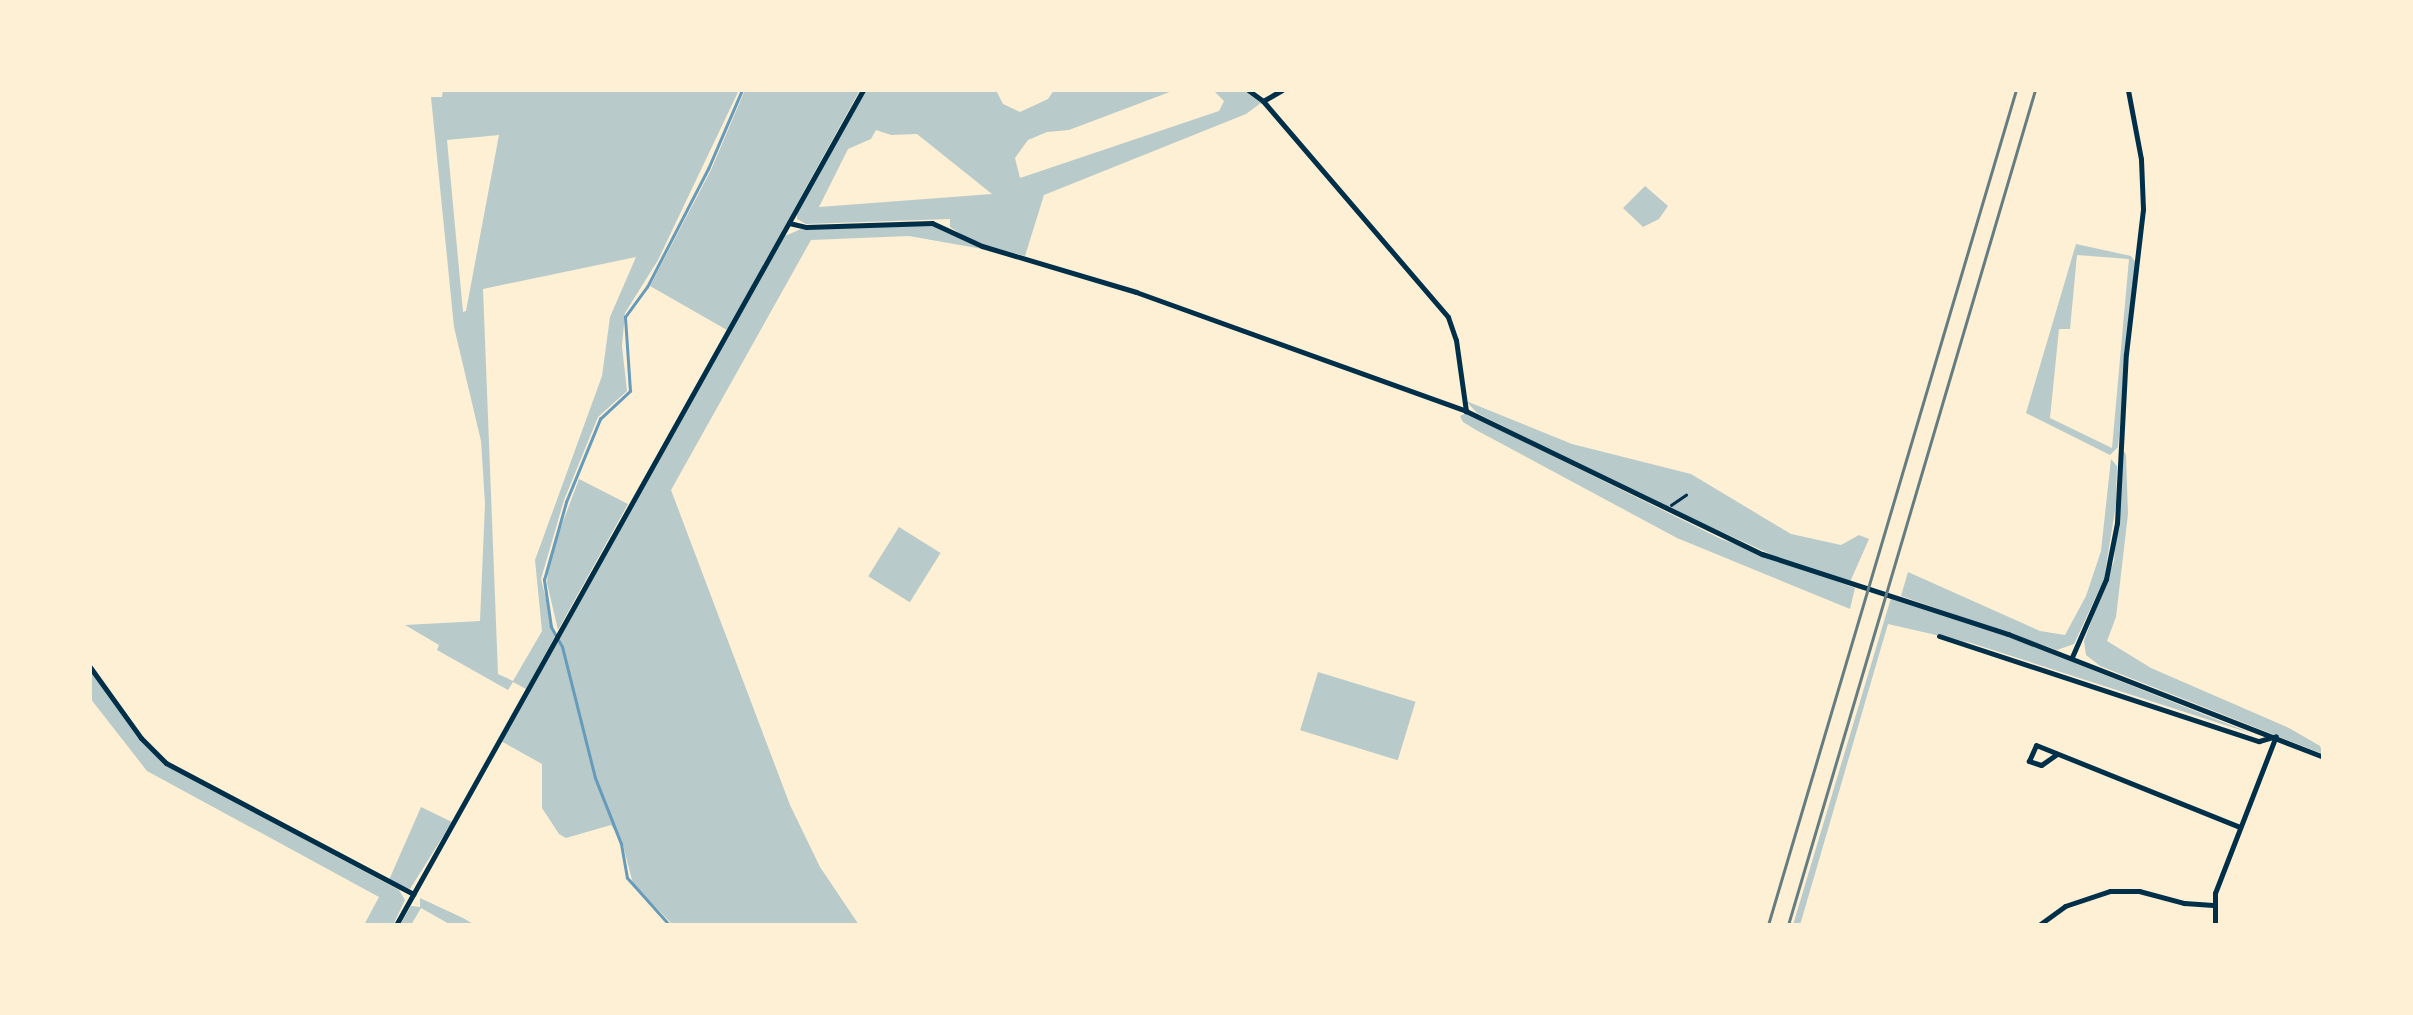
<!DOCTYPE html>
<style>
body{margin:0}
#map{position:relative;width:2413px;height:1015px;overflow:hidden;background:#fdf0d5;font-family:Raleway,sans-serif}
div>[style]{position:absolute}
.green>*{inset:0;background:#b9caca;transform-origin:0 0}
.stream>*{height:2.5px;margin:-1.25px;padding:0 1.25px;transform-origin:1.25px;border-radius:1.25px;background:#669bbc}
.path>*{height:2.5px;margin:-1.25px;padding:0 1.25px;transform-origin:1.25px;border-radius:1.25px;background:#003049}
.minor>*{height:5px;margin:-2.5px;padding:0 2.5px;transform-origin:2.5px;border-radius:2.5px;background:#003049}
.rail>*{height:2.5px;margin:-1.25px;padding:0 1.25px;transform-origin:1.25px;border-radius:1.25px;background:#657d81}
span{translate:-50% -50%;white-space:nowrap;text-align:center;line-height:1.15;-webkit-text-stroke:10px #fdf0d5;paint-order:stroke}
.frame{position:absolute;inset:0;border:92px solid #fdf0d5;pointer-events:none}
</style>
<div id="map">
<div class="green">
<div style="clip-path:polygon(evenodd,443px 90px,739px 90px,658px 260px,625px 313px,622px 346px,627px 391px,598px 417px,564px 500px,541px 579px,555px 636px,526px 689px,513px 682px,508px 690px,437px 650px,439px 645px,405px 625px,480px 621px,485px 504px,481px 441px,454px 327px,431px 97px,442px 97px,443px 90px,499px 135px,466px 311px,463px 312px,447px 140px,499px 135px,443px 90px,636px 257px,610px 317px,602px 376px,535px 560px,542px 631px,513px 681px,498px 674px,483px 289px,636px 257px)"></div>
<div style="clip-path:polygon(745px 90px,860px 90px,727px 330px,650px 286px,711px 170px)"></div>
<div style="clip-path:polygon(evenodd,866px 90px,996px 90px,1003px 104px,1020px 112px,1048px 99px,1054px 90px,1175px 90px,1069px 130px,1047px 132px,1028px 140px,1015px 158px,1020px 178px,1219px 111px,1224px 101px,1213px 90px,1243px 90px,1261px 103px,1246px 114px,1044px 195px,1025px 256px,972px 241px,950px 227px,950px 219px,806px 224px,797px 219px,797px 213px,866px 90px,876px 130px,891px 135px,917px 134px,992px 194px,819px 207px,848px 149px,871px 139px,876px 130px)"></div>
<div style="clip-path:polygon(1645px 186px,1668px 206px,1659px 219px,1643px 227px,1623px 208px)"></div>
<div style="clip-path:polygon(893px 224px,933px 226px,988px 250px,909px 236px,811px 240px,671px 490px,790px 805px,820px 867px,859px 925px,673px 925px,633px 884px,622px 841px,611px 825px,566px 838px,559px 834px,542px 808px,542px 764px,501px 741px,785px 236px,801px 229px)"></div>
<div style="clip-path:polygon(evenodd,2076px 244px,2131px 256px,2136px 263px,2118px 447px,2110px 455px,2026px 413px,2076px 244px,2077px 255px,2129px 259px,2112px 448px,2050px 418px,2059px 329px,2070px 329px,2077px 255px)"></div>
<div style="clip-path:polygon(1466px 401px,1572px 444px,1691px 474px,1791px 534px,1841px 545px,1859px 535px,1869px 539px,1850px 582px,1794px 565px,1624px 487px,1477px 413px)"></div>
<div style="clip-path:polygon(1466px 413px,1721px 539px,1855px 588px,1850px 609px,1677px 538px,1476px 430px,1463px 422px,1460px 416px)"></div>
<div style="clip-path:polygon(2122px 448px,2126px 455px,2128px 514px,2116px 617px,2107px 641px,2151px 668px,2289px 728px,2320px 746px,2323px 754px,2100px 666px,2086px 655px,2084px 641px,2114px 561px)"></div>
<div style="clip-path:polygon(2111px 459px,2117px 466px,2116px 504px,2104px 579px,2074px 644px,2057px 650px,1901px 596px,1908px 572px,2040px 631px,2065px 635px,2086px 596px,2101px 551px)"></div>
<div style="clip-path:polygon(579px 479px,628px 504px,558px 630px,547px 583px,549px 559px)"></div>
<div style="left:899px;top:527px;width:49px;height:58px;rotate:32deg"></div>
<div style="clip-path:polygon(1891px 598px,2007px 636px,2253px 734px,1971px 643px,1888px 624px,1800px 925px,1793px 925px)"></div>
<div style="clip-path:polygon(90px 670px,140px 739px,166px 765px,399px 890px,405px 900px,393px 925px,364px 925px,379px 897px,147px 771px,90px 698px)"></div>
<div style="left:1318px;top:672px;width:102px;height:61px;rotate:17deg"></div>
<div style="clip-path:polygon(421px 807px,452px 822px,410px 889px,389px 880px)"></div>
<div style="clip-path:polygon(420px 898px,463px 918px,475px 925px,451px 925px,421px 908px,411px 925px,400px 925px,411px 906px,420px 907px)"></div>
</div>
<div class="stream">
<div style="left:669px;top:925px;width:63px;rotate:-131.8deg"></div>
<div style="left:627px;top:878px;width:35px;rotate:-100deg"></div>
<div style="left:621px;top:844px;width:71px;rotate:-111.5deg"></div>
<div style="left:595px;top:778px;width:135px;rotate:-104.1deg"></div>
<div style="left:562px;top:647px;width:23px;rotate:-119deg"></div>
<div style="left:551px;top:627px;width:48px;rotate:-98.5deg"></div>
<div style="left:544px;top:580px;width:81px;rotate:-74.2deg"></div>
<div style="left:566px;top:502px;width:90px;rotate:-67.7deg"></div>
<div style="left:600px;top:419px;width:41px;rotate:-43deg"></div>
<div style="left:630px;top:391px;width:74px;rotate:-93.9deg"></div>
<div style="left:625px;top:317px;width:37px;rotate:-54deg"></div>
<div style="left:647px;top:287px;width:133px;rotate:-62.7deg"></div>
<div style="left:708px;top:169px;width:86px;rotate:-66.7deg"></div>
</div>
<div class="path">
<div style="left:1671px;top:505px;width:18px;rotate:-34deg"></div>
</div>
<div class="minor">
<div style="left:1248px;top:90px;width:19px;rotate:36deg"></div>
<div style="left:1263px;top:101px;width:284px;rotate:49.4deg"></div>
<div style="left:1448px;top:317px;width:24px;rotate:71deg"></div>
<div style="left:1456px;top:340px;width:72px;rotate:82deg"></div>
<div style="left:1263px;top:101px;width:22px;rotate:-30deg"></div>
<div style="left:789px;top:223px;width:17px;rotate:13deg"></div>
<div style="left:806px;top:227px;width:126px;rotate:-1.8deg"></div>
<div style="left:932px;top:223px;width:55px;rotate:24.7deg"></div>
<div style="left:982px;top:246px;width:161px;rotate:16.6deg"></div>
<div style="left:1136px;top:292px;width:351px;rotate:19.8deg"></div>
<div style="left:1466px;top:411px;width:329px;rotate:25.8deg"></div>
<div style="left:1762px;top:554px;width:259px;rotate:18deg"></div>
<div style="left:2008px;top:634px;width:338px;rotate:21.3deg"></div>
<div style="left:1939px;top:636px;width:337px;rotate:18.2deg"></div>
<div style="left:2259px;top:741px;width:15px;rotate:-16deg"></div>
<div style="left:2072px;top:657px;width:85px;rotate:-66.4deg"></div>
<div style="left:2106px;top:579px;width:57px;rotate:-78.9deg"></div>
<div style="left:2117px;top:523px;width:169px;rotate:-87deg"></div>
<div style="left:2126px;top:354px;width:146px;rotate:-83.3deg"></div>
<div style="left:2143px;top:209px;width:50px;rotate:-92.3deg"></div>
<div style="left:2141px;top:159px;width:70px;rotate:-100.7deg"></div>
<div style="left:90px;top:667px;width:87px;rotate:54.3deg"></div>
<div style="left:141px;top:738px;width:35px;rotate:45deg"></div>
<div style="left:166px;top:763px;width:280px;rotate:27.9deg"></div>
<div style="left:2057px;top:754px;width:19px;rotate:145deg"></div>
<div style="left:2041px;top:765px;width:13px;rotate:-162deg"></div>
<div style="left:2029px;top:761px;width:17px;rotate:-66deg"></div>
<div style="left:2036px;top:745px;width:220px;rotate:21.9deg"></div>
<div style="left:396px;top:925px;width:957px;rotate:-60.78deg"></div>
<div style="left:2039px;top:925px;width:32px;rotate:-36deg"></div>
<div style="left:2065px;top:906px;width:47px;rotate:-18.4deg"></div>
<div style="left:2110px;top:891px;width:29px"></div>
<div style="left:2139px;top:891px;width:47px;rotate:14.9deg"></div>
<div style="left:2184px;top:903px;width:29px;rotate:4deg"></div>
<div style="left:2215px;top:925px;width:32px;rotate:-90deg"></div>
<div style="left:2215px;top:893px;width:168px;rotate:-68.8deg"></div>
</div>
<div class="rail">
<div style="left:1768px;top:925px;width:871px;rotate:-73.46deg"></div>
<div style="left:1788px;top:925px;width:871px;rotate:-73.52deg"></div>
</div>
<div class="frame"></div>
</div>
